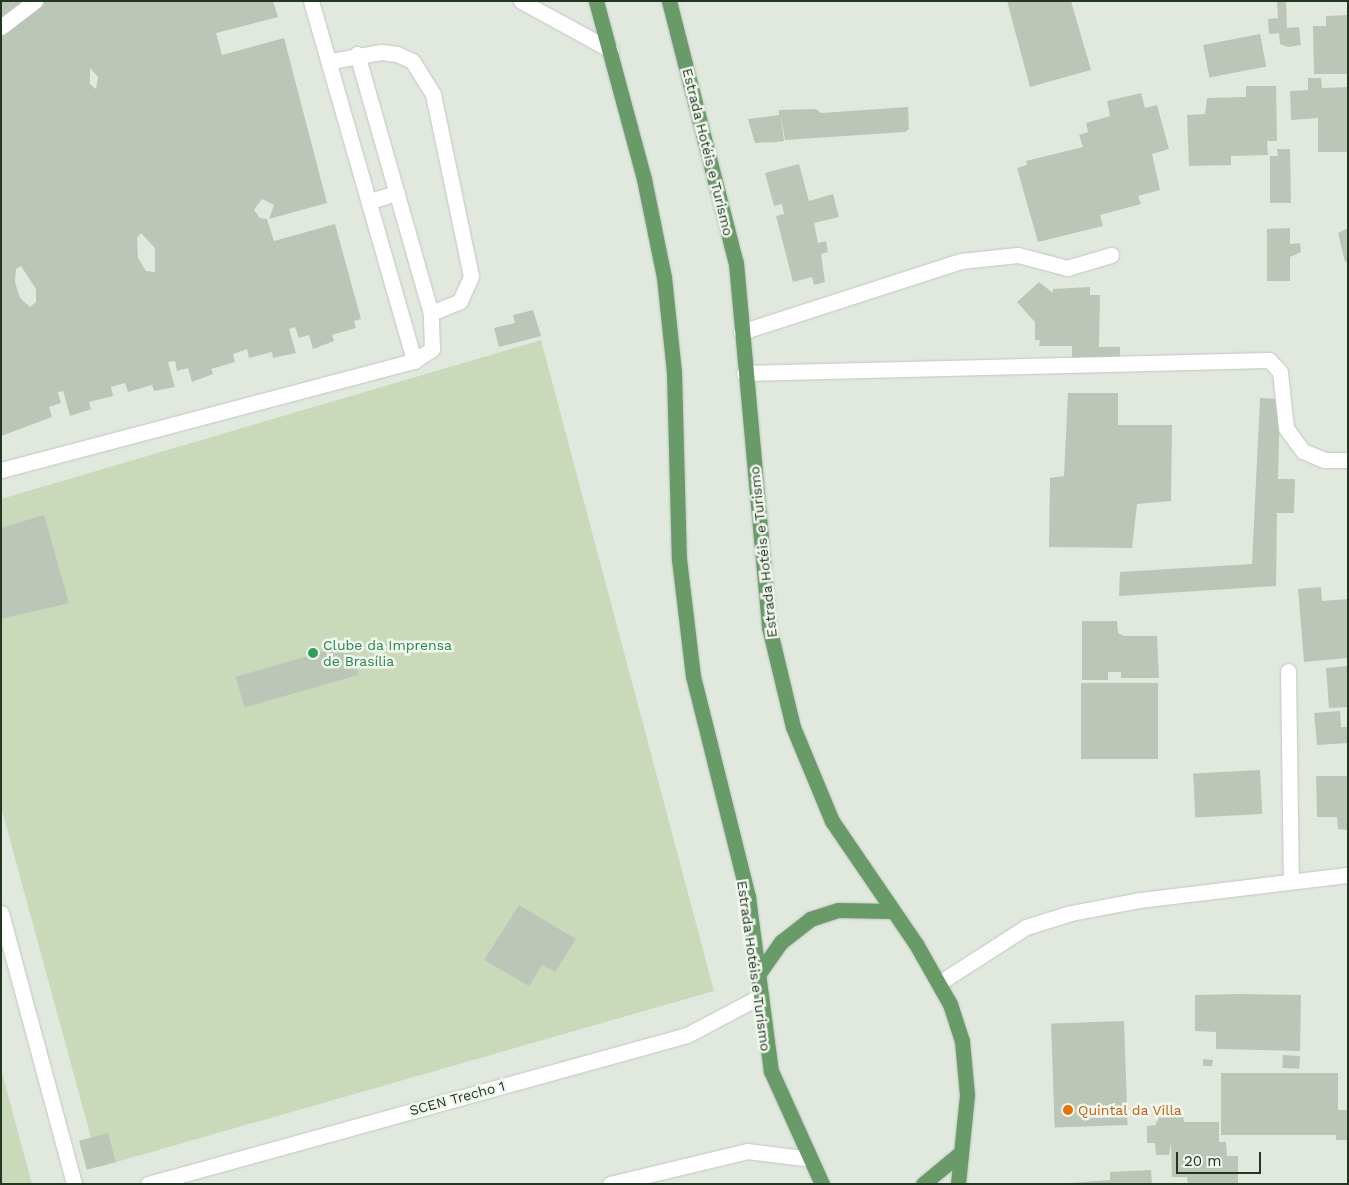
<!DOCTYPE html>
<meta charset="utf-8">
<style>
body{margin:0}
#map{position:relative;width:1349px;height:1185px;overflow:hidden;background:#e1e9df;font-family:"Work Sans",sans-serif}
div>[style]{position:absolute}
.green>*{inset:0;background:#c9d9ba}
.building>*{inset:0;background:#bbc6b8;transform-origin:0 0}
.roads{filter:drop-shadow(0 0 1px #c1c7c1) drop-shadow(0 0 1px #c1c7c1)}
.minor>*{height:15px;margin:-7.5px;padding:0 7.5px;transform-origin:7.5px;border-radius:7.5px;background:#fff}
.major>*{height:15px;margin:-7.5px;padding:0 7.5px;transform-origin:7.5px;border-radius:7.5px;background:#689b67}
.dots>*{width:14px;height:14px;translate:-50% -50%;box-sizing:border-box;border:2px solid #f1f6ef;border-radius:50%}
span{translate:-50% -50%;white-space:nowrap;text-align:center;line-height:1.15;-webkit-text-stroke:5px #f1f6ef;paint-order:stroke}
.street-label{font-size:14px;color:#223722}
.leisure-label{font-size:14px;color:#27864d}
.left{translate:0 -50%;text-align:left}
.food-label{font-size:14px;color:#c56008}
.frame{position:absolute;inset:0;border:2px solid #223722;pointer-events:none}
.scale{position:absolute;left:1176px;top:1152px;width:85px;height:22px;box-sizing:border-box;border:2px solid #223722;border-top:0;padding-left:6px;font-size:15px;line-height:18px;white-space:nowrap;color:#223722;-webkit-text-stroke:4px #f1f6ef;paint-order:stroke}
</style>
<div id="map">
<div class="green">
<div style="clip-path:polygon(541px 340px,714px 991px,99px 1167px,1px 807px,1px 499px)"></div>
<div style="clip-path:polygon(1px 1069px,32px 1184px,1px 1184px)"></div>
</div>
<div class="building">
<div style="clip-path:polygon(evenodd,1px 1px,273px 1px,278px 17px,216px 33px,222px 55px,284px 38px,327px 203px,269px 219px,274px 205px,262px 199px,254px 210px,260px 218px,267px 219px,274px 241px,335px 224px,361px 319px,354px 321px,356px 328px,332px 335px,334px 341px,313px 349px,309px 335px,299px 338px,295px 327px,289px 329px,296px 353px,273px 358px,272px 352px,249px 358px,247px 349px,233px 354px,235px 362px,211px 369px,213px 374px,192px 382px,188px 368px,177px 371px,175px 361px,168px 362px,175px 387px,154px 391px,152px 385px,128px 392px,125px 383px,111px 387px,113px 396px,89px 402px,91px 409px,70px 416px,63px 391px,58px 392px,61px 403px,49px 407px,52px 417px,1px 436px,1px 1px,90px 68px,98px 77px,96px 89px,90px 84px,90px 68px,1px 1px,141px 233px,155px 248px,155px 272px,146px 271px,138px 258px,137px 238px,141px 233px,1px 1px,21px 266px,36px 289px,36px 302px,30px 307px,20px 298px,15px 282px,16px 269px,21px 266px)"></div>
<div style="clip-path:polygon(1007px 1px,1071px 1px,1091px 70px,1030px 87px)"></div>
<div style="clip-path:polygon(1281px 1px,1286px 1px,1287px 28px,1299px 27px,1301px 45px,1288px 47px,1280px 44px,1279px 33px,1269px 34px,1268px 19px,1278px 18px,1277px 2px)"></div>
<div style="clip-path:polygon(1348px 15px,1348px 74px,1314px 74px,1313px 26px,1326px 26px,1326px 16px)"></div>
<div style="left:1260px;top:34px;width:33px;height:58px;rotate:79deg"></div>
<div style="clip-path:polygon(1308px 78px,1321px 78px,1322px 88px,1348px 87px,1348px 152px,1318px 152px,1318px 118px,1291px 120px,1290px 91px,1308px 90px)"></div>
<div style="clip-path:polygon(1246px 86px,1276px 86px,1277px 141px,1267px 141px,1268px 155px,1231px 156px,1231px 165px,1189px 166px,1187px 115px,1205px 114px,1207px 98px,1246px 97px)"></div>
<div style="clip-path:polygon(1141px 93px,1145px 108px,1157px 105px,1169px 149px,1152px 154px,1160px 190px,1138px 196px,1141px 204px,1100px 215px,1103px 226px,1038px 242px,1017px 168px,1027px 165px,1026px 161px,1083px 147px,1079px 135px,1088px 132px,1086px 123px,1110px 116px,1107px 101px)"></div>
<div style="clip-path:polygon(908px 107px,909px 129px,905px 132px,785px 140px,781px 116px,784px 141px,777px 142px,755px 143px,748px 119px,779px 115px,779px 110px,816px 109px,821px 113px)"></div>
<div style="clip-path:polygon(1277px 149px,1290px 149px,1291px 203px,1270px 203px,1270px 156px,1278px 156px)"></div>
<div style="clip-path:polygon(799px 164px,809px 201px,833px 194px,839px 217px,814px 223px,818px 243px,826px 241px,828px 252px,821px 254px,825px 282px,814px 285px,812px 277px,793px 282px,776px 216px,784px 214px,782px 204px,774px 206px,765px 173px)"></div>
<div style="clip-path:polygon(1290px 228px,1290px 244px,1300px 243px,1301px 252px,1290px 257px,1290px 281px,1267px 281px,1267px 229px)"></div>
<div style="clip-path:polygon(1348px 228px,1348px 261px,1345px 262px,1338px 233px)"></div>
<div style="clip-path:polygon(1039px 282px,1053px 293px,1053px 289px,1090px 287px,1090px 295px,1100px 295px,1099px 347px,1120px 347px,1120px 370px,1072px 370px,1072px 346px,1039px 346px,1040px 340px,1035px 340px,1035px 322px,1017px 302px)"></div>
<div style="clip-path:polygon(533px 310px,541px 336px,499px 347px,494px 328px,515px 323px,513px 315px)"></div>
<div style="clip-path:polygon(1068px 393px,1118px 393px,1118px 425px,1172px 425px,1171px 501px,1137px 504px,1132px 548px,1049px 547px,1050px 478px,1064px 476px)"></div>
<div style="clip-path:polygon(1260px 398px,1280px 399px,1278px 479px,1295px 479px,1294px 513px,1277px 513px,1276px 586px,1119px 596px,1120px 572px,1252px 564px)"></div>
<div style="clip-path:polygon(44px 515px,69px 603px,1px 619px,1px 528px)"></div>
<div style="clip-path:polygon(1321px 587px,1322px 601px,1348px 599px,1348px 658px,1304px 662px,1298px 589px)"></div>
<div style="clip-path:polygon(1082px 621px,1117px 621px,1118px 633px,1124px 636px,1157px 636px,1159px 678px,1121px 678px,1121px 672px,1108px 672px,1108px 680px,1082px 680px)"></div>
<div style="left:350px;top:644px;width:32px;height:119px;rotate:74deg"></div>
<div style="clip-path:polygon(1348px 666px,1348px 707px,1329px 708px,1326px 668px)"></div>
<div style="left:1081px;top:683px;width:77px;height:76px"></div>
<div style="clip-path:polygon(1340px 711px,1341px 727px,1348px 727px,1348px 743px,1317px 745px,1314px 713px)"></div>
<div style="left:1260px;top:770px;width:44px;height:67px;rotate:87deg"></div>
<div style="clip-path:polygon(1316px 776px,1348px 776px,1348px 830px,1338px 829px,1337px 817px,1317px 817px)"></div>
<div style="clip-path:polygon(519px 905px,576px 939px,555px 972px,542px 965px,529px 986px,484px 960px)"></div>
<div style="clip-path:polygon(1240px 994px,1301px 995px,1300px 1051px,1216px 1049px,1216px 1032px,1195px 1031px,1195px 995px)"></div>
<div style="left:1124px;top:1021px;width:104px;height:73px;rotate:88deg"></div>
<div style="left:1283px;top:1055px;width:17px;height:13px;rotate:3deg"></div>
<div style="clip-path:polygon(1203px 1059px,1213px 1060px,1212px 1066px,1203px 1066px)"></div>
<div style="left:1221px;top:1073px;width:117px;height:62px"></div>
<div style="left:1348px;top:1110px;width:30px;height:12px;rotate:90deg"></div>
<div style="clip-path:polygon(1183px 1114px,1184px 1122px,1219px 1122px,1219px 1142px,1226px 1142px,1227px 1156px,1238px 1156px,1238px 1184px,1188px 1184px,1187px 1177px,1172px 1177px,1171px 1142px,1169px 1155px,1156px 1155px,1155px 1143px,1147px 1143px,1147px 1126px,1156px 1125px,1156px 1115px)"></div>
<div style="left:108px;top:1133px;width:30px;height:30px;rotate:75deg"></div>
<div style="clip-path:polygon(1151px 1170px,1152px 1184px,1056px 1184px,1110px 1180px,1110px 1172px)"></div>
</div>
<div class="roads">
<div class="minor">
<div style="left:311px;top:1px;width:374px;rotate:74deg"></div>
<div style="left:414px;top:361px;width:22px;rotate:-34deg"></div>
<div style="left:432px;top:349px;width:36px;rotate:-92deg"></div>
<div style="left:431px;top:313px;width:31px;rotate:-22deg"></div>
<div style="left:460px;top:301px;width:27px;rotate:-66deg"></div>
<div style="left:471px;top:276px;width:186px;rotate:-101.8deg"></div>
<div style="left:433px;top:94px;width:39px;rotate:-122deg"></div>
<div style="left:412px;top:61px;width:17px;rotate:-155deg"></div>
<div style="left:397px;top:54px;width:16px;rotate:-173deg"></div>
<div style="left:381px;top:52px;width:51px;rotate:169.8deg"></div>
<div style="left:521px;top:1px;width:102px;rotate:28.6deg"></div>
<div style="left:1px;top:27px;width:43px;rotate:-37.4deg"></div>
<div style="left:357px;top:54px;width:269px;rotate:74.1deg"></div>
<div style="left:370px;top:201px;width:28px;rotate:-17deg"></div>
<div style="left:741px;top:332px;width:231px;rotate:-17.9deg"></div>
<div style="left:961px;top:261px;width:57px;rotate:-6deg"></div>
<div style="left:1018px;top:255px;width:51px;rotate:14.9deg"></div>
<div style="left:1067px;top:268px;width:46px;rotate:-16.5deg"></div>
<div style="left:744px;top:373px;width:525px;rotate:-1.42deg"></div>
<div style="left:1269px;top:360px;width:16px;rotate:47deg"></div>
<div style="left:1280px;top:372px;width:56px;rotate:83.9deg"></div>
<div style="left:1286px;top:428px;width:29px;rotate:54deg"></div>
<div style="left:1303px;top:451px;width:23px;rotate:23deg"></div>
<div style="left:1324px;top:460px;width:24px"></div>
<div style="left:1px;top:470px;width:427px;rotate:-14.8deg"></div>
<div style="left:1288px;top:671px;width:209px;rotate:89.2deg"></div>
<div style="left:1px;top:913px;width:281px;rotate:74.9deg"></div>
<div style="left:939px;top:983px;width:103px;rotate:-32.8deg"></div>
<div style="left:1026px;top:927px;width:47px;rotate:-17.3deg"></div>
<div style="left:1071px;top:913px;width:70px;rotate:-10.7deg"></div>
<div style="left:1140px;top:900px;width:209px;rotate:-6.9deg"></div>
<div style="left:148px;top:1184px;width:559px;rotate:-15.45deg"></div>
<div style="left:687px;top:1035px;width:81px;rotate:-27.8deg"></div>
<div style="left:610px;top:1184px;width:141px;rotate:-13.5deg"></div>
<div style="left:747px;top:1151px;width:64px;rotate:7.1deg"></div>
</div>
<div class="major">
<div style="left:596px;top:1px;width:184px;rotate:74.9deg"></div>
<div style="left:644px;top:179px;width:100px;rotate:78.5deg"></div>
<div style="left:664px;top:277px;width:96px;rotate:84deg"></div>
<div style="left:674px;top:372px;width:187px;rotate:88.5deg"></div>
<div style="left:679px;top:559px;width:118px;rotate:83.2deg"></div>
<div style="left:693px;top:676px;width:228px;rotate:76deg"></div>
<div style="left:748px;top:897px;width:176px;rotate:82.5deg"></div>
<div style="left:771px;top:1071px;width:124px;rotate:65.7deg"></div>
<div style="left:669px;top:1px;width:270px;rotate:75.7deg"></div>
<div style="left:736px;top:263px;width:365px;rotate:84.8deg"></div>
<div style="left:769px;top:627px;width:103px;rotate:76.5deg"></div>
<div style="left:793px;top:727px;width:102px;rotate:67.5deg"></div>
<div style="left:832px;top:821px;width:149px;rotate:55.7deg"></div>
<div style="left:916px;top:944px;width:69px;rotate:60.5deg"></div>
<div style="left:950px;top:1004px;width:39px;rotate:72deg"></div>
<div style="left:962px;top:1041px;width:54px;rotate:84.7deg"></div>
<div style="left:967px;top:1095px;width:89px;rotate:95.8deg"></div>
<div style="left:757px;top:976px;width:42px;rotate:-54.8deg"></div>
<div style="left:781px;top:942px;width:37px;rotate:-38deg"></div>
<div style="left:810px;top:919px;width:29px;rotate:-18deg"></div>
<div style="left:838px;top:910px;width:52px;rotate:1.1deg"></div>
<div style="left:923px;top:1184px;width:45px;rotate:-39.6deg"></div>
</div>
</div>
<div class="dots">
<div style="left:313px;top:653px;background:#2e9e5b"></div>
<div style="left:1068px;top:1110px;background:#e8710a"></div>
</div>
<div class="street-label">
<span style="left:708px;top:152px;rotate:76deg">Estrada Hotéis e Turismo</span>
<span style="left:763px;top:552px;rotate:-96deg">Estrada Hotéis e Turismo</span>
<span style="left:754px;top:966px;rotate:82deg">Estrada Hotéis e Turismo</span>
<span style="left:457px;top:1098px;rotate:-15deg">SCEN Trecho 1</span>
</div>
<div class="leisure-label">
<span class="left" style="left:323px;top:653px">Clube da Imprensa<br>de Brasília</span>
</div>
<div class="food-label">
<span class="left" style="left:1078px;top:1110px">Quintal da Villa</span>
</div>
<div class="frame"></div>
<div class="scale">20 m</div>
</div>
